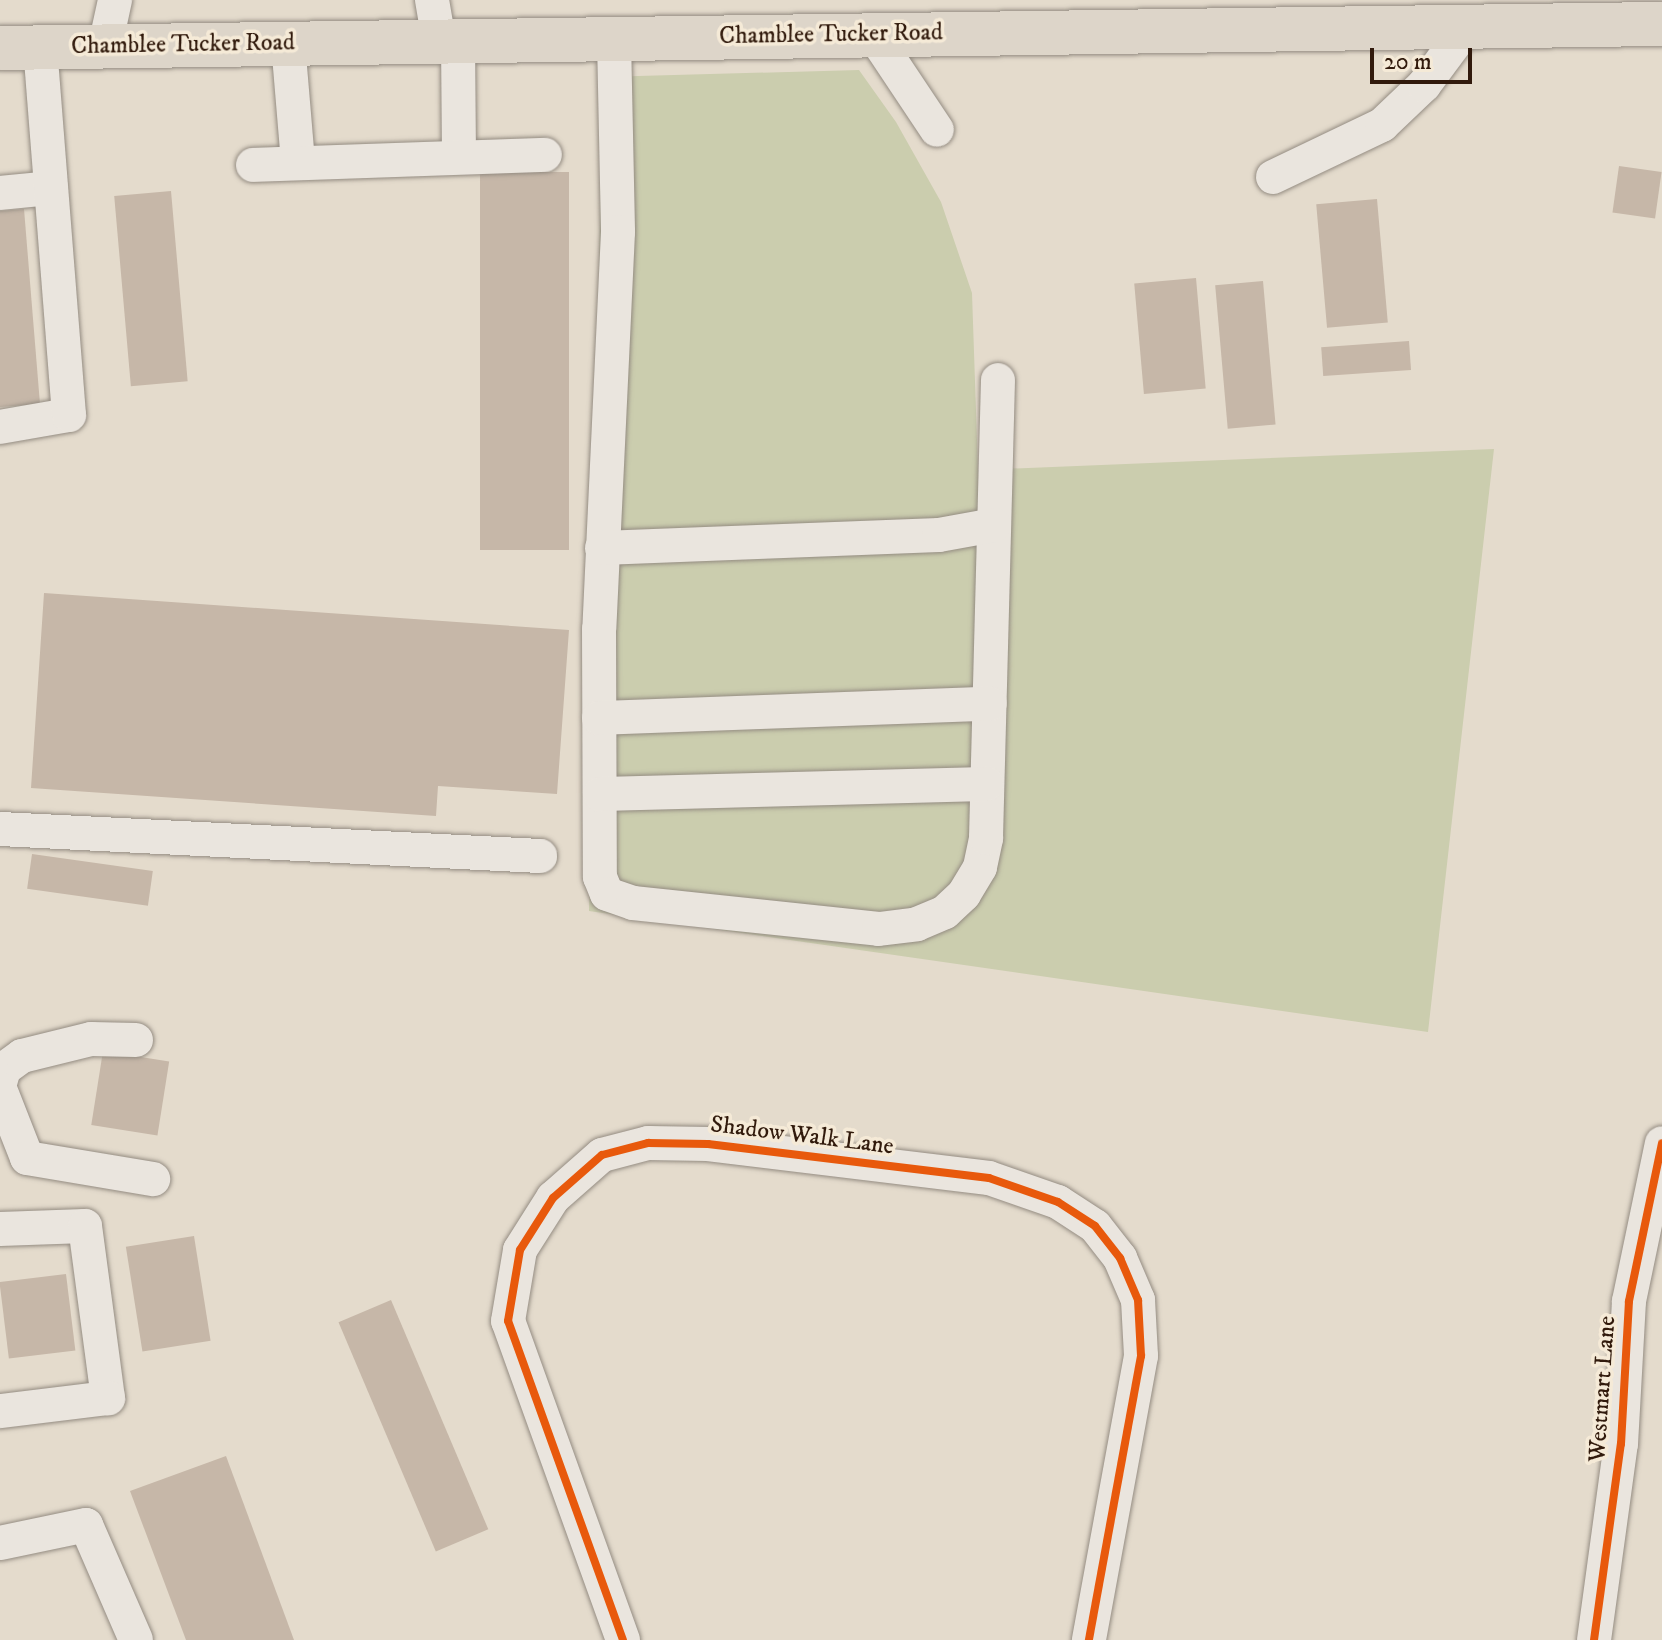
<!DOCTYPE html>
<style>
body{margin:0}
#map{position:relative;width:1662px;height:1640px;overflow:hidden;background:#e4dbcc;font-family:"IM FELL DW Pica",serif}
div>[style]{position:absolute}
.green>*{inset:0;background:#cbcdae}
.building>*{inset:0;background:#c6b7a8;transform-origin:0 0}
.roads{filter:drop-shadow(0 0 2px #948c82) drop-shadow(0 0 2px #948c82)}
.minor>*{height:34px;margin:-17px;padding:0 17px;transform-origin:17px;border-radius:17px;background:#eae5de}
.major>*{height:44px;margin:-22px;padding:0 22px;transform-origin:22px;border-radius:22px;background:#ddd5c9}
.cycleway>*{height:8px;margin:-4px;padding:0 4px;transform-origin:4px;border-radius:4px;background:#e8590c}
span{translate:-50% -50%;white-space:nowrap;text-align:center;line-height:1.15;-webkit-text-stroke:7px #f5ead7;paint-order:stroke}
.street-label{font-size:24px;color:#311a0c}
.scale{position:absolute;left:1370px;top:48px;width:102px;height:36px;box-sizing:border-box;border:4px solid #311a0c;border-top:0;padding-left:10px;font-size:24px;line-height:28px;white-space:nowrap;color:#311a0c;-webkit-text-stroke:6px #f5ead7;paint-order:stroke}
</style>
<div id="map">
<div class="green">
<div style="clip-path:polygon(859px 70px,896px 122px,941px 202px,972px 293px,978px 470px,1494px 449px,1428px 1032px,589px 911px,602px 77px)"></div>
</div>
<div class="building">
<div style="left:1619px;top:166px;width:43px;height:47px;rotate:8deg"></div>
<div style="left:480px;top:172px;width:89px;height:378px"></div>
<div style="left:171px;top:191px;width:191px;height:57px;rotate:85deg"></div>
<div style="left:1377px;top:199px;width:124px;height:61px;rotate:85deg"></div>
<div style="clip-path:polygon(24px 209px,40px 404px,0 407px,0 211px)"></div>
<div style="left:1196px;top:278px;width:111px;height:62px;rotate:85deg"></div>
<div style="left:1263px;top:281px;width:144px;height:48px;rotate:85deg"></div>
<div style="left:1409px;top:341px;width:29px;height:88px;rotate:86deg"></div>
<div style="clip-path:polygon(44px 593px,569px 630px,557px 794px,438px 786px,436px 816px,31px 788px)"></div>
<div style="left:32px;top:854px;width:122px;height:35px;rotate:8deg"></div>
<div style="left:103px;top:1051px;width:67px;height:75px;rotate:9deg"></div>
<div style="left:194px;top:1236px;width:106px;height:69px;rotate:81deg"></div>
<div style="left:66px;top:1274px;width:77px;height:67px;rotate:83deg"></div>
<div style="left:391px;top:1300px;width:249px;height:57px;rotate:67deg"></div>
<div style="clip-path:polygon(226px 1456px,294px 1640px,186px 1640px,130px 1491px)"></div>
</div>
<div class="roads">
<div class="minor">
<div style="left:432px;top:0;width:42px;rotate:80.3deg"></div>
<div style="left:873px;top:34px;width:115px;rotate:56.3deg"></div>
<div style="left:614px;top:39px;width:193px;rotate:88.8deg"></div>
<div style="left:618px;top:232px;width:397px;rotate:92.7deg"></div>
<div style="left:599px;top:629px;width:248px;rotate:89.8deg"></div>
<div style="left:600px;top:877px;width:18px;rotate:68deg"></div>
<div style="left:607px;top:894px;width:28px;rotate:19deg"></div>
<div style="left:633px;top:903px;width:247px;rotate:6deg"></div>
<div style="left:879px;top:929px;width:38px;rotate:-7deg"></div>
<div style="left:917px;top:924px;width:30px;rotate:-23deg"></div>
<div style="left:945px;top:912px;width:26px;rotate:-43deg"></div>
<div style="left:964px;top:894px;width:31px;rotate:-59deg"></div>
<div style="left:980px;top:867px;width:30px;rotate:-78deg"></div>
<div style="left:986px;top:838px;width:458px;rotate:-88.5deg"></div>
<div style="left:458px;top:41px;width:116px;rotate:89.5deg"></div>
<div style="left:288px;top:43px;width:119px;rotate:85.2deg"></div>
<div style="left:105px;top:46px;width:47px;rotate:-77.7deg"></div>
<div style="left:253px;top:165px;width:292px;rotate:-2deg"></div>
<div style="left:1273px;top:177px;width:121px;rotate:-25.5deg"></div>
<div style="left:1382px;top:125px;width:58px;rotate:-43.6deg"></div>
<div style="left:1424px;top:85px;width:72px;rotate:-53.4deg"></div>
<div style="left:0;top:193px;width:51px;rotate:-5.6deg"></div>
<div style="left:0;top:427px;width:70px;rotate:-9.9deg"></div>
<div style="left:69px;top:415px;width:369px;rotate:-94.5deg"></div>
<div style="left:602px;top:548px;width:337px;rotate:-2.2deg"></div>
<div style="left:939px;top:535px;width:56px;rotate:-10.3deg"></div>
<div style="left:599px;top:718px;width:391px;rotate:-2.1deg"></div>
<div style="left:600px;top:794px;width:387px;rotate:-1.5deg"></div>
<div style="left:0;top:829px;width:541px;rotate:2.86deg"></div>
<div style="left:0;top:1083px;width:15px;rotate:-74deg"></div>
<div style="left:4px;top:1069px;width:22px;rotate:-36deg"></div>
<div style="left:22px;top:1056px;width:71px;rotate:-13.8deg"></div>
<div style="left:91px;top:1039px;width:45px;rotate:1.3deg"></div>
<div style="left:0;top:1089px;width:74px;rotate:68.6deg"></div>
<div style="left:27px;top:1158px;width:128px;rotate:9.5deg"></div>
<div style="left:0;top:1229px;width:85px;rotate:-2deg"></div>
<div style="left:85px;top:1226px;width:174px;rotate:82.4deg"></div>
<div style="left:108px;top:1398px;width:109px;rotate:173.1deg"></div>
<div style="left:0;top:1543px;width:88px;rotate:-11.8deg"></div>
<div style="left:86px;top:1525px;width:125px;rotate:66.5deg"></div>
<div style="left:623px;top:1640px;width:339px;rotate:-109.8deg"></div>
<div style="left:508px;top:1321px;width:72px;rotate:-80.4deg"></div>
<div style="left:520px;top:1250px;width:62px;rotate:-57.6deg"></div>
<div style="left:553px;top:1198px;width:65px;rotate:-41.3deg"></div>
<div style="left:602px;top:1155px;width:48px;rotate:-14.6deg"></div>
<div style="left:648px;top:1143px;width:60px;rotate:1deg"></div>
<div style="left:708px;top:1144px;width:283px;rotate:6.9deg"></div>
<div style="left:989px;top:1178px;width:73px;rotate:19.2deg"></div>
<div style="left:1058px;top:1202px;width:44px;rotate:33deg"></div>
<div style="left:1095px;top:1226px;width:41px;rotate:52deg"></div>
<div style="left:1120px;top:1258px;width:46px;rotate:66.8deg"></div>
<div style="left:1138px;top:1300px;width:56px;rotate:86.9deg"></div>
<div style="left:1141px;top:1356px;width:289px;rotate:100.4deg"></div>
<div style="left:1594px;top:1640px;width:198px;rotate:-82.2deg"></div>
<div style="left:1621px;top:1444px;width:143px;rotate:-86.8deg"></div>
<div style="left:1629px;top:1301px;width:161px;rotate:-78.2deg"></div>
</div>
<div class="major">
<div style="left:0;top:48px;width:1662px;rotate:-0.83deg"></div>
</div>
</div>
<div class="cycleway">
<div style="left:623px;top:1640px;width:339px;rotate:-109.8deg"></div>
<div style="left:508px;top:1321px;width:72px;rotate:-80.4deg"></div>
<div style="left:520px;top:1250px;width:62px;rotate:-57.6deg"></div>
<div style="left:553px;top:1198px;width:65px;rotate:-41.3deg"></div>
<div style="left:602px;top:1155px;width:48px;rotate:-14.6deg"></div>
<div style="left:648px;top:1143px;width:60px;rotate:1deg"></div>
<div style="left:708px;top:1144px;width:283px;rotate:6.9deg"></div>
<div style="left:989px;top:1178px;width:73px;rotate:19.2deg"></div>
<div style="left:1058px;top:1202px;width:44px;rotate:33deg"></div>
<div style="left:1095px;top:1226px;width:41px;rotate:52deg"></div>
<div style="left:1120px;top:1258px;width:46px;rotate:66.8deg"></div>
<div style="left:1138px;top:1300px;width:56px;rotate:86.9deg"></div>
<div style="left:1141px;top:1356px;width:289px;rotate:100.4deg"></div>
<div style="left:1594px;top:1640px;width:198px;rotate:-82.2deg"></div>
<div style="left:1621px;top:1444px;width:143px;rotate:-86.8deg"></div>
<div style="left:1629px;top:1301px;width:161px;rotate:-78.2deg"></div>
</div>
<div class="street-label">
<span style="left:831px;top:35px;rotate:-1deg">Chamblee Tucker Road</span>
<span style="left:183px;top:45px;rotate:-1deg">Chamblee Tucker Road</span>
<span style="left:802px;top:1136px;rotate:7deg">Shadow Walk Lane</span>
<span style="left:1603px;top:1389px;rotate:-86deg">Westmart Lane</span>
</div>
<div class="scale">20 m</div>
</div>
